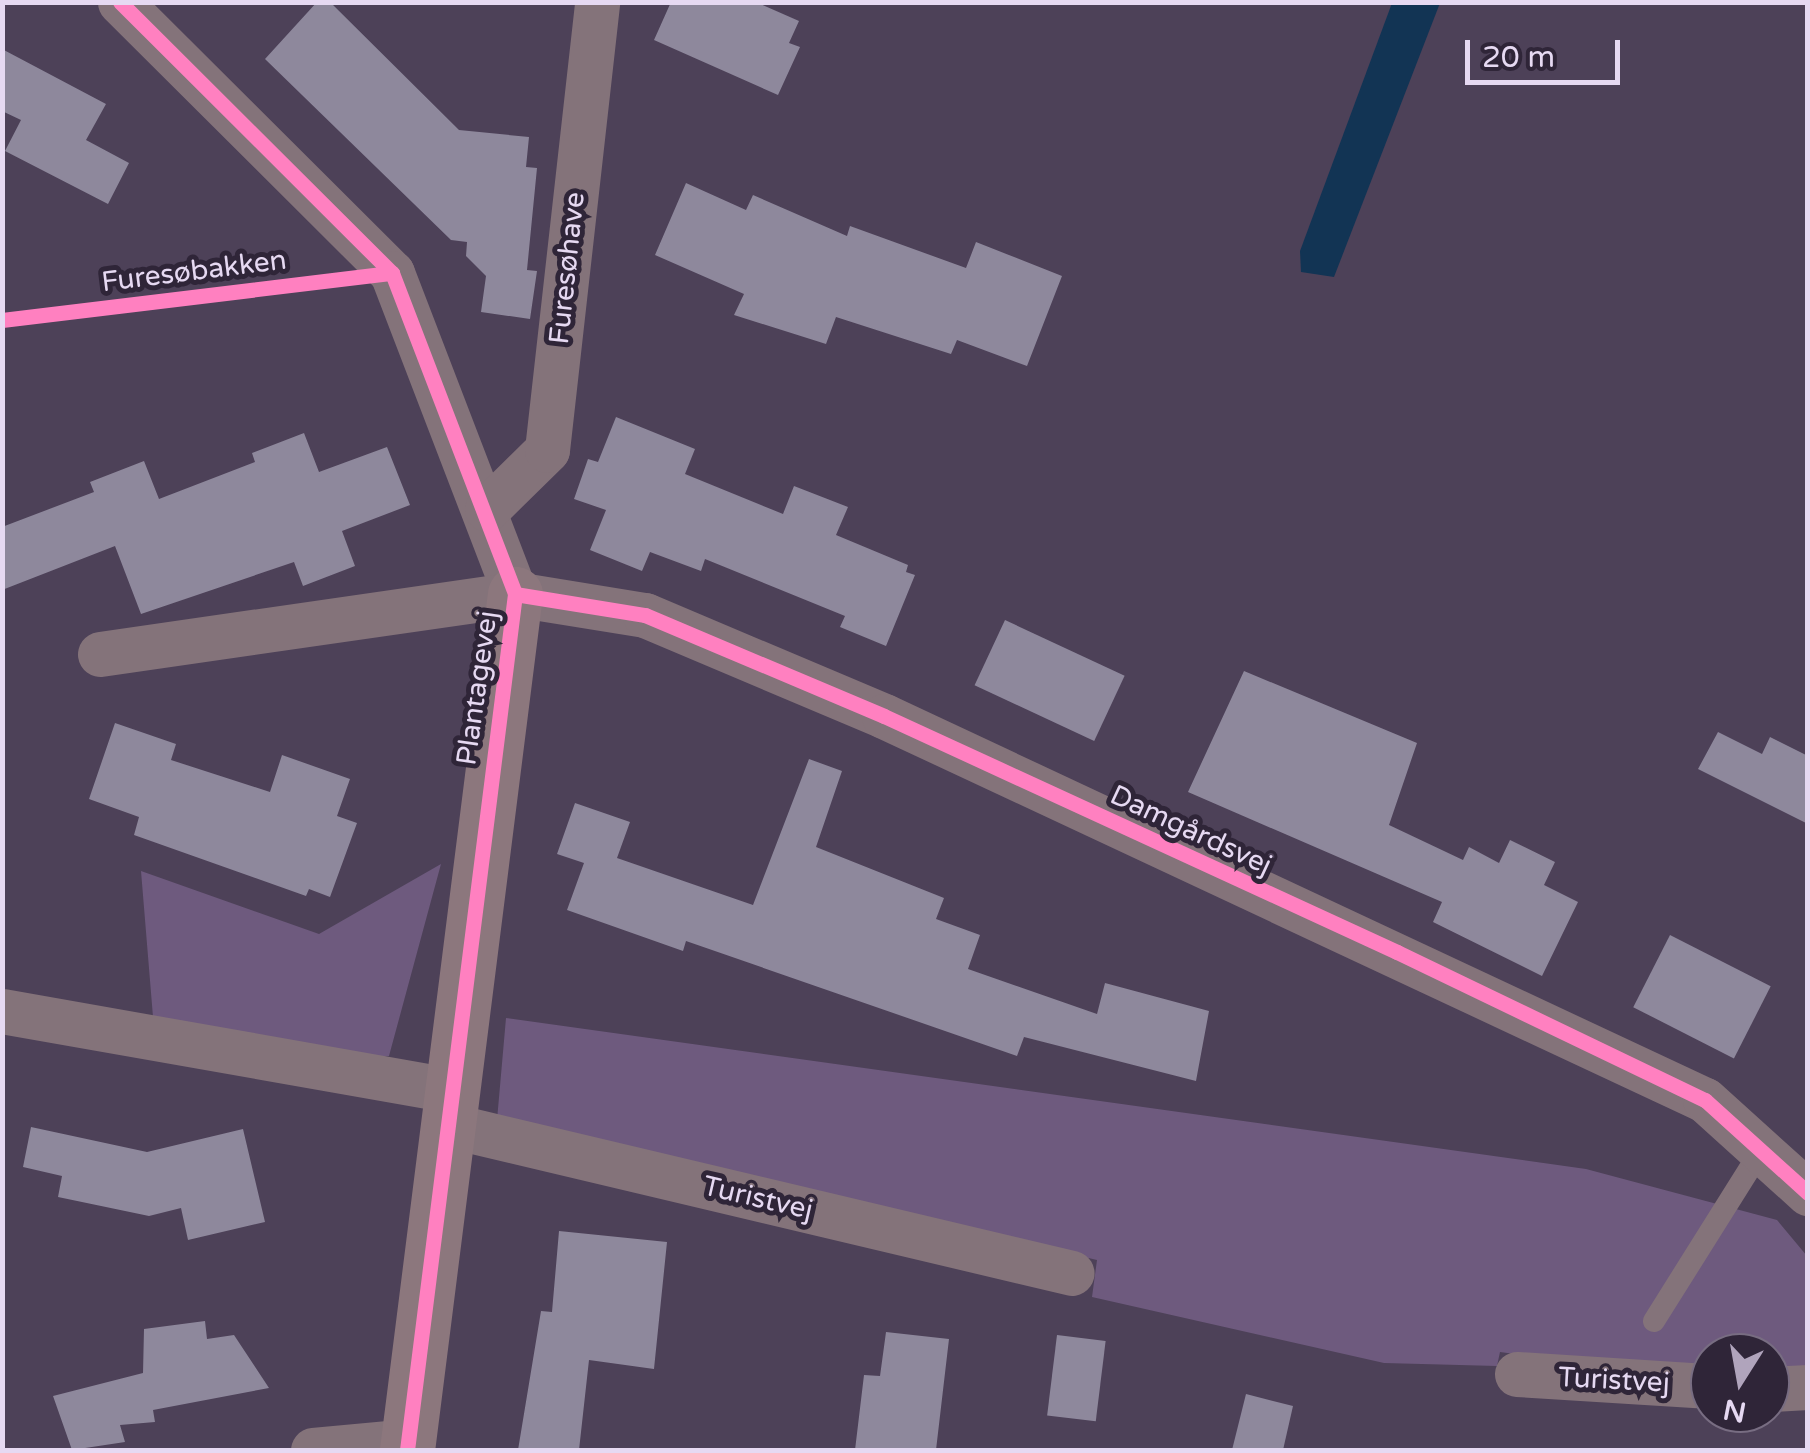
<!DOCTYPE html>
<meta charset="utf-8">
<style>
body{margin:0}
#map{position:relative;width:1810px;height:1453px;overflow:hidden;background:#4d4158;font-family:"Varela Round",sans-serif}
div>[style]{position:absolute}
.green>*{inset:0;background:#6e5a7e}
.water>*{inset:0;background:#123454}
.building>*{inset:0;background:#8e889c;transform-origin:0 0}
.lane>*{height:22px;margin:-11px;padding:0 11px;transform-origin:11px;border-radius:11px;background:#84737a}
.street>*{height:45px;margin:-22.5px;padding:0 22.5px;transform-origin:22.5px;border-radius:22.5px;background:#84737a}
.secondary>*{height:55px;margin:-27.5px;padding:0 27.5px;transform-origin:27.5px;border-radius:27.5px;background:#8c777d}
.cycleway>*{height:15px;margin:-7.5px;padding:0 7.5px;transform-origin:7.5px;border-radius:7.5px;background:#ff80c0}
span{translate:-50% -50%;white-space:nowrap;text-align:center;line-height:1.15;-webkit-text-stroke:10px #2f2538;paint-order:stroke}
.street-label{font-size:28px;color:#e6d9f2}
.frame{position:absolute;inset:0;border:5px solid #e6d9f2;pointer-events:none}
.north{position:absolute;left:1690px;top:1333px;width:100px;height:100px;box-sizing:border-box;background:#2f2538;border:2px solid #786d82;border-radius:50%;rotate:191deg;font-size:28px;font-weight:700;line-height:40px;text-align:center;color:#e6d9f2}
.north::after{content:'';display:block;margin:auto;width:35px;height:45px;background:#b0a4bc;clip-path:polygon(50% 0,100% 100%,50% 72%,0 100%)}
.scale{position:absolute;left:1465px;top:40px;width:155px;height:45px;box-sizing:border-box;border:5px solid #e6d9f2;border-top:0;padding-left:12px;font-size:30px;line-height:35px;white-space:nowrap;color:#e6d9f2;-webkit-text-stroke:8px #2f2538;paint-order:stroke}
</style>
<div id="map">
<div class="green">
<div style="clip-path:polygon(441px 864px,389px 1056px,368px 1058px,153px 1017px,141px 871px,319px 934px)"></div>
<div style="clip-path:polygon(506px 1018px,1586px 1169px,1777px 1220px,1807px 1256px,1807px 1371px,1770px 1373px,1770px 1353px,1710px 1353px,1710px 1370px,1649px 1372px,1500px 1352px,1497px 1366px,1384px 1363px,1092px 1297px,1097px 1260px,497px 1120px)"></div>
</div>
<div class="water">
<div style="clip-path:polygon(1392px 3px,1440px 3px,1334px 277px,1301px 272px,1300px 251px)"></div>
</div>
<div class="building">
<div style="clip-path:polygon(317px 2px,330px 2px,459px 130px,529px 137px,526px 167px,537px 168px,527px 270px,537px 271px,530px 319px,481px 312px,486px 276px,466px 256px,467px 242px,451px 240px,265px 59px)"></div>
<div style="clip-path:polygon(671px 2px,756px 2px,799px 21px,789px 43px,800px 47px,778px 95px,654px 40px)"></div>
<div style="clip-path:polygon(2px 49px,106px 104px,86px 140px,129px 163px,108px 204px,5px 151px,21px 120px,2px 111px)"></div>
<div style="clip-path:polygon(686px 183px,746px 210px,753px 195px,847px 236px,850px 226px,966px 268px,976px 242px,1062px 276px,1027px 366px,957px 340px,951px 354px,836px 317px,826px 344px,734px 315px,744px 294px,655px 255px)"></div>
<div style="clip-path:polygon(616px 417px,695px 449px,685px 474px,783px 514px,794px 486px,848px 507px,836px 535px,908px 565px,906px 572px,915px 575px,886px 646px,840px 627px,845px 616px,705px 559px,701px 571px,650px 552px,642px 571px,590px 550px,606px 510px,574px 499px,588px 459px,598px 462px)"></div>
<div style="clip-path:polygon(304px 433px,319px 472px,387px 447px,410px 505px,342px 531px,355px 566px,303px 586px,294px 562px,141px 614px,115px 546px,2px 590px,2px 527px,94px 492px,90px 482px,144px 461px,159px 499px,255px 462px,252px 453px)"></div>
<div style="left:1005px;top:620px;width:132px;height:72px;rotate:25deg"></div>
<div style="clip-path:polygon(1244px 671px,1417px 743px,1389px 825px,1463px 860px,1469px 847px,1499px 863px,1510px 840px,1555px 862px,1544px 885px,1578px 902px,1542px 976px,1433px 922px,1442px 902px,1188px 792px)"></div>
<div style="clip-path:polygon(115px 723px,176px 744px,171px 760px,270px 792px,282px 755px,350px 779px,337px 816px,357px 823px,330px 897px,309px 889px,306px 896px,134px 835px,139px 817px,89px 799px)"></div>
<div style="clip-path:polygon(1718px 732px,1762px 754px,1770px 737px,1808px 756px,1808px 824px,1698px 769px)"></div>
<div style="clip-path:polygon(809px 759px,842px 771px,816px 847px,944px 898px,936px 919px,980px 935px,968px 969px,1097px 1014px,1105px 983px,1209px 1011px,1196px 1081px,1024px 1037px,1017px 1056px,686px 941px,683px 951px,567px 910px,584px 863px,557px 854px,575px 803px,630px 822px,617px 858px,753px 905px)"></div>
<div style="left:1670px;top:935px;width:113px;height:81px;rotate:27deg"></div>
<div style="clip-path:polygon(31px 1127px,147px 1152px,243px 1129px,265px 1222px,188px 1240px,181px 1208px,149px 1216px,58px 1197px,62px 1176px,23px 1167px)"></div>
<div style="clip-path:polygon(559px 1231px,667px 1242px,654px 1369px,589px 1360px,579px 1450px,518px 1450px,541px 1311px,552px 1312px)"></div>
<div style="clip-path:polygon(205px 1321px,207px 1339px,234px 1335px,269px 1388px,153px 1410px,155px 1422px,120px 1425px,125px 1442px,72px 1450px,53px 1396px,143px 1373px,144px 1329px)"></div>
<div style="clip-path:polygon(886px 1332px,949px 1339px,936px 1450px,855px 1450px,864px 1375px,880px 1376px)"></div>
<div style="left:1057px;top:1335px;width:49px;height:81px;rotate:7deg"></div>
<div style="clip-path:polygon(1246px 1394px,1293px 1406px,1283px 1450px,1232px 1450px)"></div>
</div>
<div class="lane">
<div style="left:1654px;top:1321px;width:203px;rotate:-57.9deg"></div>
</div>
<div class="street">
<div style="left:120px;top:2px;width:384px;rotate:44.9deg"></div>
<div style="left:392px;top:273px;width:344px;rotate:69deg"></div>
<div style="left:487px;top:509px;width:84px;rotate:-44.5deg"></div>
<div style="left:547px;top:450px;width:451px;rotate:-83.6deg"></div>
<div style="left:100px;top:654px;width:419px;rotate:-8.2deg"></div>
<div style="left:515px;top:594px;width:132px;rotate:9.2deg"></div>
<div style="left:645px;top:615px;width:259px;rotate:22.9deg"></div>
<div style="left:884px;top:716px;width:906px;rotate:25.07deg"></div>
<div style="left:1705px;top:1100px;width:139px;rotate:42.1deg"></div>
<div style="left:2px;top:1011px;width:454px;rotate:10deg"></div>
<div style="left:444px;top:1124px;width:645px;rotate:13.35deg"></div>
<div style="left:1517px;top:1374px;width:193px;rotate:3.6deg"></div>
<div style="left:1770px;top:1389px;width:38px;rotate:-3deg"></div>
<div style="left:313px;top:1450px;width:95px;rotate:-5.4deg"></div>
</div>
<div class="secondary">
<div style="left:407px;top:1450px;width:863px;rotate:-82.81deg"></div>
</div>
<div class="cycleway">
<div style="left:120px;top:2px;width:384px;rotate:44.9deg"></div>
<div style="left:392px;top:273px;width:344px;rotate:69deg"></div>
<div style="left:515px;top:594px;width:863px;rotate:97.19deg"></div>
<div style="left:2px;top:320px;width:393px;rotate:-6.9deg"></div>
<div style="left:515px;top:594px;width:132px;rotate:9.2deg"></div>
<div style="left:645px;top:615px;width:259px;rotate:22.9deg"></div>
<div style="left:884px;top:716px;width:565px;rotate:24.7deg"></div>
<div style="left:1397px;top:952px;width:342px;rotate:25.7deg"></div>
<div style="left:1705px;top:1100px;width:139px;rotate:42.1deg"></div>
</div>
<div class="street-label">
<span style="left:567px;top:268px;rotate:-84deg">Furesøhave</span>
<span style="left:194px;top:271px;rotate:-7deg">Furesøbakken</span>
<span style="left:477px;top:688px;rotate:-82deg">Plantagevej</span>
<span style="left:1191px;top:830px;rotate:25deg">Damgårdsvej</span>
<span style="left:758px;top:1198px;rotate:13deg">Turistvej</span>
<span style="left:1614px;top:1380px;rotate:3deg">Turistvej</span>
</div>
<div class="frame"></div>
<div class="north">N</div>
<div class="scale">20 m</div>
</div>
